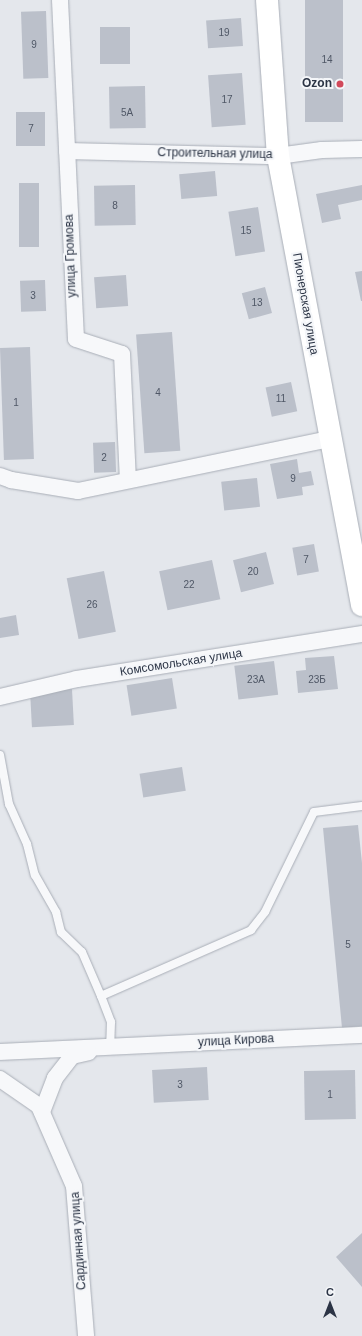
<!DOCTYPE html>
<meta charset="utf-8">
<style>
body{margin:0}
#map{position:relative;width:362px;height:1336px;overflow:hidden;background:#e4e7ec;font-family:Arial,sans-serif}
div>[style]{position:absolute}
.building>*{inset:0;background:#bbc0ca;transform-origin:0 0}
.roads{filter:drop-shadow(0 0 1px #a9aeb7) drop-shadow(0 0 1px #a9aeb7)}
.lane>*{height:8px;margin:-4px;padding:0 4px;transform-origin:4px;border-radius:4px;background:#f7f8fa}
.street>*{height:16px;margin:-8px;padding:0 8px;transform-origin:8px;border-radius:8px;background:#f7f8fa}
.secondary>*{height:22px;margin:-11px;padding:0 11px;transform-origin:11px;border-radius:11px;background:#fff}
.dots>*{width:11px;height:11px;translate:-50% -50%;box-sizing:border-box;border:2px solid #f4f6f9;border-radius:50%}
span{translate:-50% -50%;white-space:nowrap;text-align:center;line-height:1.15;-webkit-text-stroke:4px #f4f6f9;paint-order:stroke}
.number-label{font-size:10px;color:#4f5766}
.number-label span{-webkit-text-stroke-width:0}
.poi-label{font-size:12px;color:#2b3445;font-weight:700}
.right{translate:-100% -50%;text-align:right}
.street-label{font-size:12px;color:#2b3445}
.north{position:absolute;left:310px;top:1284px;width:40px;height:40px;-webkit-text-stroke:3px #f4f6f9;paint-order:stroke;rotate:0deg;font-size:11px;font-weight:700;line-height:16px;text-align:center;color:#2b3445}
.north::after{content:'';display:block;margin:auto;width:14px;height:18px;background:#2b3445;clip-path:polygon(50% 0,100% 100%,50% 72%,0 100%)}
</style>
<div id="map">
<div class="building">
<div style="left:305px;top:0;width:38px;height:122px"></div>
<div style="left:46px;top:11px;width:67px;height:25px;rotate:88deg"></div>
<div style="left:241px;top:18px;width:28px;height:35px;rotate:86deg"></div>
<div style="left:100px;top:27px;width:30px;height:37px"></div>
<div style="left:242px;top:73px;width:52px;height:34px;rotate:86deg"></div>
<div style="left:145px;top:86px;width:42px;height:36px;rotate:89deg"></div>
<div style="left:45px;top:112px;width:34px;height:29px;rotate:90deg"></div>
<div style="left:215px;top:171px;width:25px;height:36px;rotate:85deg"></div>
<div style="left:19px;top:183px;width:20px;height:64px"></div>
<div style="left:135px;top:185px;width:40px;height:41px;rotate:89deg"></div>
<div style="clip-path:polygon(362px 185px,362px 200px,338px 205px,341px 219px,322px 223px,316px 194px)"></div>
<div style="left:258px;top:207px;width:45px;height:30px;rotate:81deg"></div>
<div style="clip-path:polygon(362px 271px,362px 301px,361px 301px,355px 272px)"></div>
<div style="left:126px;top:275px;width:31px;height:32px;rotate:86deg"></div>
<div style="left:45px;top:280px;width:31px;height:25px;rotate:88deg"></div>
<div style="left:265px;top:287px;width:27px;height:24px;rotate:75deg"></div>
<div style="left:172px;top:332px;width:119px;height:36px;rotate:86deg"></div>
<div style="left:30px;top:347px;width:112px;height:30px;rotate:88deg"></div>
<div style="left:291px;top:382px;width:30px;height:26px;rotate:78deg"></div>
<div style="left:115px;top:442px;width:30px;height:22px;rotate:88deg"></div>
<div style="clip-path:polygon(297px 459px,299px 473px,311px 471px,314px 485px,302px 487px,303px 495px,277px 499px,270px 464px)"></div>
<div style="left:257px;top:478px;width:29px;height:36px;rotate:84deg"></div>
<div style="left:314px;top:544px;width:28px;height:22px;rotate:80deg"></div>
<div style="left:266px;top:552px;width:33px;height:34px;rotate:76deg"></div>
<div style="left:212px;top:560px;width:40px;height:54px;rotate:78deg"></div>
<div style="left:104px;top:571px;width:62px;height:38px;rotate:79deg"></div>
<div style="clip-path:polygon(16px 615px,19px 635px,0 638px,0 618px)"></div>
<div style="clip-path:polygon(334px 656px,338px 689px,298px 693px,296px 671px,306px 670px,305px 658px)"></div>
<div style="left:274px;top:661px;width:34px;height:40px;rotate:83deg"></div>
<div style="left:172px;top:678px;width:31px;height:46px;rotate:81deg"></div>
<div style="left:72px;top:689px;width:36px;height:42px;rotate:87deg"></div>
<div style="left:182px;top:767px;width:24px;height:43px;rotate:81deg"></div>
<div style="clip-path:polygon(358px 825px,362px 863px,362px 1026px,342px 1028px,323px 828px)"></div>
<div style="left:207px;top:1067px;width:33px;height:55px;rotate:87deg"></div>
<div style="left:355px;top:1070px;width:49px;height:51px;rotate:89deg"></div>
<div style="clip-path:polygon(362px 1233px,362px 1287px,336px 1257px)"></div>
</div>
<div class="roads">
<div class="lane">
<div style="left:0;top:755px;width:50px;rotate:79.6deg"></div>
<div style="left:9px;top:804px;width:44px;rotate:65.8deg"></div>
<div style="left:27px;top:844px;width:32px;rotate:76deg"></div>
<div style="left:35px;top:875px;width:43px;rotate:60.4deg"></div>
<div style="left:56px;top:912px;width:21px;rotate:76deg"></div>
<div style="left:61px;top:932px;width:29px;rotate:44deg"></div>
<div style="left:82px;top:952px;width:48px;rotate:66.6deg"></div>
<div style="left:101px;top:996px;width:28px;rotate:69deg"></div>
<div style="left:111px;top:1022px;width:26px;rotate:92deg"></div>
<div style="left:101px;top:996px;width:164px;rotate:-23.7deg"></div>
<div style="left:251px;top:930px;width:23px;rotate:-52deg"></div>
<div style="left:265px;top:912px;width:111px;rotate:-63.9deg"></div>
<div style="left:314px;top:812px;width:48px;rotate:-7.1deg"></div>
</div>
<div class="street">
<div style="left:60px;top:0;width:339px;rotate:87.3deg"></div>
<div style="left:76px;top:339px;width:48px;rotate:18.1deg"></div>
<div style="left:122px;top:354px;width:125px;rotate:87.3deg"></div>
<div style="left:67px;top:151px;width:211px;rotate:1.4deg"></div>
<div style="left:278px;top:156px;width:44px;rotate:-7.8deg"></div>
<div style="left:322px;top:150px;width:40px;rotate:-1.4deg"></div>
<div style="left:0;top:476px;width:12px;rotate:20deg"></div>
<div style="left:11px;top:480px;width:68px;rotate:9.3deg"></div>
<div style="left:78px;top:491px;width:256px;rotate:-11.7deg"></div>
<div style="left:0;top:697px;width:79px;rotate:-13.2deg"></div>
<div style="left:77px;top:679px;width:289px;rotate:-9deg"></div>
<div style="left:0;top:1052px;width:362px;rotate:-2.7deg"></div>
<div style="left:0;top:1079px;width:47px;rotate:34.7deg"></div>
<div style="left:39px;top:1106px;width:87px;rotate:66.4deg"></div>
<div style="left:74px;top:1186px;width:150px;rotate:85.4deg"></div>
<div style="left:42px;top:1112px;width:36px;rotate:-69deg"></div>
<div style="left:55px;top:1078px;width:28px;rotate:-52deg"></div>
<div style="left:72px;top:1056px;width:17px;rotate:-13deg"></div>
</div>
<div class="secondary">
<div style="left:267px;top:0;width:156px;rotate:86deg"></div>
<div style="left:278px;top:156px;width:457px;rotate:79.4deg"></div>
</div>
</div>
<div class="dots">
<div style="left:340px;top:84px;background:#d1495b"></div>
</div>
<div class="number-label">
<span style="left:224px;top:33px">19</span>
<span style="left:34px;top:45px">9</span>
<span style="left:327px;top:60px">14</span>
<span style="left:227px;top:100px">17</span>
<span style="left:127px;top:113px">5А</span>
<span style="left:31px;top:129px">7</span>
<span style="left:115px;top:206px">8</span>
<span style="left:246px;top:231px">15</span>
<span style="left:33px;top:296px">3</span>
<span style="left:257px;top:303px">13</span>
<span style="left:158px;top:393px">4</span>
<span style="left:281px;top:399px">11</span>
<span style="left:16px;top:403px">1</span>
<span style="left:104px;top:458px">2</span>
<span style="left:293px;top:479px">9</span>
<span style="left:306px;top:560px">7</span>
<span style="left:253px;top:572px">20</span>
<span style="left:189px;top:585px">22</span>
<span style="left:92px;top:605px">26</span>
<span style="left:256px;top:680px">23А</span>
<span style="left:317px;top:680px">23Б</span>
<span style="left:348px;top:945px">5</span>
<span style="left:180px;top:1085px">3</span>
<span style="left:330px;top:1095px">1</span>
</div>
<div class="poi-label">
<span class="right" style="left:332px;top:84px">Ozon</span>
</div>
<div class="street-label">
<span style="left:215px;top:154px;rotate:1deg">Строительная улица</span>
<span style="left:71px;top:256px;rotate:-92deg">улица Громова</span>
<span style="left:305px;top:304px;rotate:80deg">Пионерская улица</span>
<span style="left:181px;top:663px;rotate:-9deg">Комсомольская улица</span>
<span style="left:236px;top:1041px;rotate:-3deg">улица Кирова</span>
<span style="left:79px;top:1241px;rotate:-94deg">Сардинная улица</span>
</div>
<div class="north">С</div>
</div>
